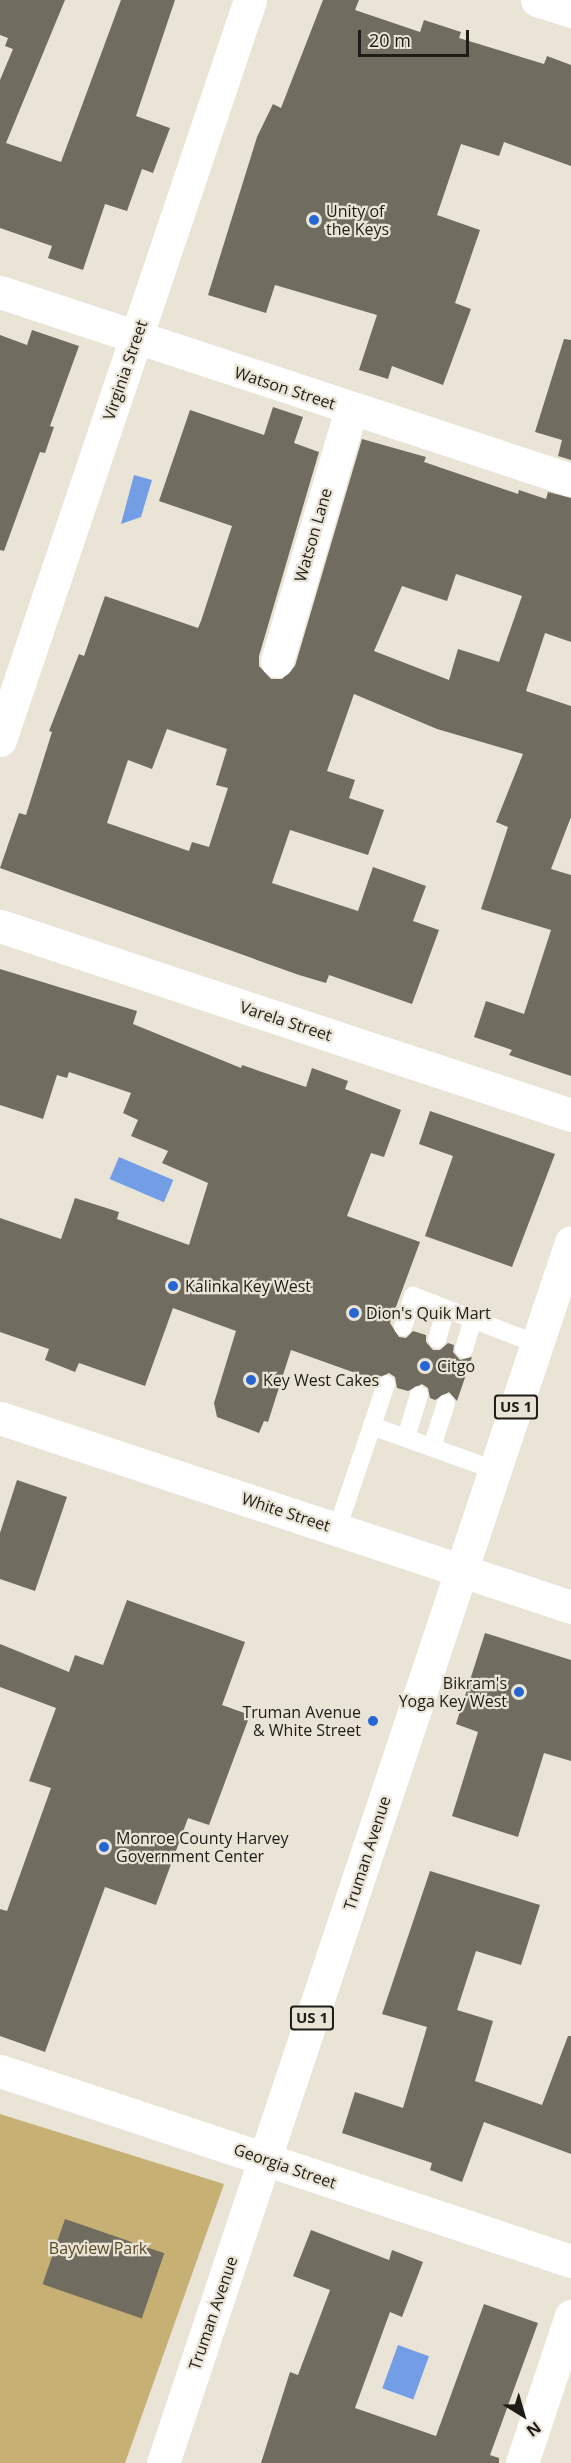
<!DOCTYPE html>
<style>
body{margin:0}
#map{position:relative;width:571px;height:2463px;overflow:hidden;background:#eae4d6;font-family:"Open Sans",sans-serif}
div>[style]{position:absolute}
.green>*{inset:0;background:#c7b074}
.water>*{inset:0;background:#739de4;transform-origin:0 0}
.building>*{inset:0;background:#706c5f;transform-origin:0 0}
.lane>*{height:18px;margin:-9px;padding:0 9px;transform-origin:9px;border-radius:9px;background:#fff}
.street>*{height:33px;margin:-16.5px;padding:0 16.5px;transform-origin:16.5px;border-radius:16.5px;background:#fff}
.secondary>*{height:33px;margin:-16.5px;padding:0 16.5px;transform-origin:16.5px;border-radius:16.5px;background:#fff}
.primary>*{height:33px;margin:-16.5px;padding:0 16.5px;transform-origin:16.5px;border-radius:16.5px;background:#fff}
.dots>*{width:16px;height:16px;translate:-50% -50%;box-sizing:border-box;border:3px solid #eae4d6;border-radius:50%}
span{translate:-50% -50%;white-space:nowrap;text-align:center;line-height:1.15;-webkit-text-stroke:4.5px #eae4d6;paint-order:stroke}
.shield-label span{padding:2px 4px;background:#eae4d6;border:2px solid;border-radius:4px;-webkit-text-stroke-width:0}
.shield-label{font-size:15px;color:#1e1c17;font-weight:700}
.poi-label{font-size:16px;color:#1e1c17}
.left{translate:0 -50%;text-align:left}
.right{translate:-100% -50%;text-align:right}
.street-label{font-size:16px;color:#1e1c17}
.park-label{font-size:16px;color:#594b25}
.north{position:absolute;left:493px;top:2385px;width:60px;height:60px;-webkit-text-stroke:4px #eae4d6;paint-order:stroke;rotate:143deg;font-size:16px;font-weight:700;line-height:24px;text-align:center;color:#1e1c17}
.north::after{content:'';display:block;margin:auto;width:21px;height:27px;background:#1e1c17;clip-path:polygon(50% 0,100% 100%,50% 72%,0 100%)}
.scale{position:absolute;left:358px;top:30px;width:111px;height:27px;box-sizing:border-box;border:3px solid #1e1c17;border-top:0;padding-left:8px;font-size:18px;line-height:21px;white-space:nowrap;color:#1e1c17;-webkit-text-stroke:4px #eae4d6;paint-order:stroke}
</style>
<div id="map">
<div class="green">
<div style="clip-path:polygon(0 2114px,224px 2184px,125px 2463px,0 2463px)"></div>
</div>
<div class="water">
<div style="clip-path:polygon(134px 475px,152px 480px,141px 517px,121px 524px)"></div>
<div style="left:119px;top:1157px;width:59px;height:24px;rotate:23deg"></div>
<div style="left:398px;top:2345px;width:33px;height:46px;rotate:20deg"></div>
</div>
<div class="building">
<div style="clip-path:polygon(0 0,65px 0,6px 143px,61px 162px,121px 0,175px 0,136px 116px,170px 128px,153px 173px,142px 169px,127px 211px,105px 204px,83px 270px,48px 258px,52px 246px,0 228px,0 80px,13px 49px,5px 46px,8px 38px,0 35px)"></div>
<div style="clip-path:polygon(323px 0,359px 0,355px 10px,420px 32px,424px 20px,461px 32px,459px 38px,544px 64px,547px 56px,571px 65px,571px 166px,504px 142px,499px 156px,461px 144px,437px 215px,480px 230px,455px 303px,471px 309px,443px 385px,392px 366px,388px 379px,359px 370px,377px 315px,275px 285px,266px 313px,208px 295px,257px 137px,273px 104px,281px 108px)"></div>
<div style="clip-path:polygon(32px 330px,79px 346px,50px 426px,54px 427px,45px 453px,40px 452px,4px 551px,0 550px,0 335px,27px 345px)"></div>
<div style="clip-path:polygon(564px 339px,571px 340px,571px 460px,558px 456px,562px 440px,535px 432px)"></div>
<div style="clip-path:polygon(evenodd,273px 407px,303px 417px,294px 443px,319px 452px,259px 656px,259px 666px,271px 679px,282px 679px,295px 666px,362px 439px,426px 457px,424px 462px,518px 494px,519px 490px,546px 499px,548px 492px,571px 498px,571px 642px,545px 633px,526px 691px,571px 706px,571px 817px,551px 869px,571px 875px,571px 1076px,509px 1055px,512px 1050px,474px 1037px,486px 1001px,524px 1014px,551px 930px,481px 909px,508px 827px,496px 822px,523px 754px,437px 729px,354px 694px,327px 771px,355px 780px,349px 798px,384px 810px,368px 855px,290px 830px,272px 883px,358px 911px,373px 867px,426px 886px,413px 921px,439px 930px,412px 1004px,329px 975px,326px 983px,299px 975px,0 868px,19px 813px,26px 815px,52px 732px,49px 731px,79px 654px,84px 656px,105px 596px,198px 628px,201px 621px,232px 526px,159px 501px,190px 410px,264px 435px,273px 407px,456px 574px,522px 596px,499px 662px,458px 649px,449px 680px,374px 651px,402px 586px,447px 601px,456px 574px,273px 407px,167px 729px,227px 749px,216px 785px,228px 788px,209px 847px,192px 842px,189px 851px,107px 823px,128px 760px,152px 769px,167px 729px)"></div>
<div style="clip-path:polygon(0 969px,137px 1011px,133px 1024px,241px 1068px,242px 1065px,306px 1087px,312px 1068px,348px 1081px,345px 1089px,401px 1110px,384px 1157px,371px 1153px,347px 1216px,420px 1242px,390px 1323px,399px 1337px,406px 1338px,413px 1331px,426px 1335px,426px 1342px,433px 1350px,440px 1350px,448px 1343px,454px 1345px,453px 1352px,460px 1360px,472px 1357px,457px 1401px,449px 1392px,435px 1400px,430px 1398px,428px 1388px,422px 1384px,408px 1391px,397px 1388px,395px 1377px,389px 1373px,375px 1380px,291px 1350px,268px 1422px,264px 1421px,259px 1433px,217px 1417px,214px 1403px,236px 1331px,173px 1308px,145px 1386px,79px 1363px,75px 1372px,45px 1360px,49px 1349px,0 1332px,0 1218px,61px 1239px,75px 1198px,119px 1212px,117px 1219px,189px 1245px,208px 1183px,162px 1163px,168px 1151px,131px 1136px,138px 1120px,123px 1113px,131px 1093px,69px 1072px,67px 1078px,57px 1075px,43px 1119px,0 1105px)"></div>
<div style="clip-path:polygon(430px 1111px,555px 1154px,512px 1267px,425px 1236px,453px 1156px,419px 1144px)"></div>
<div style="clip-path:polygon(17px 1480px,67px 1497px,35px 1591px,0 1579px,0 1533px)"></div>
<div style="clip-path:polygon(127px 1600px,245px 1642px,222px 1705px,250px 1715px,209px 1825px,188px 1818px,156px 1905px,105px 1887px,45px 2052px,0 2036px,0 1909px,7px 1911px,51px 1788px,29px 1781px,56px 1708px,0 1687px,0 1644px,69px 1672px,75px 1655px,103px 1665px)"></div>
<div style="clip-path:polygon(485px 1633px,571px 1660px,571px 1761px,544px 1753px,518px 1837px,452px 1816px,478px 1732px,456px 1724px)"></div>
<div style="clip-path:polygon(430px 1871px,540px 1905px,521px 1965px,476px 1951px,457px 2010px,493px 2021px,475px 2081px,542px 2105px,568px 2036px,571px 2036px,571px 2154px,484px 2122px,462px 2182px,430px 2170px,432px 2163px,342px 2133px,355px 2092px,403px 2108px,427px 2027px,382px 2014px)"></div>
<div style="left:65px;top:2219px;width:105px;height:69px;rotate:19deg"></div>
<div style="clip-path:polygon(311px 2230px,389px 2260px,392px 2250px,423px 2262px,402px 2317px,390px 2312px,355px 2408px,436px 2436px,484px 2304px,538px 2323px,490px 2455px,499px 2458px,499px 2463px,261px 2463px,290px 2372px,298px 2375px,330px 2290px,293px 2276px)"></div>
</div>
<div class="lane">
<div style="left:403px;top:1327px;width:33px;rotate:-72deg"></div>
<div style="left:413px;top:1296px;width:133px;rotate:21.2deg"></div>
<div style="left:437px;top:1339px;width:31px;rotate:-73deg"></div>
<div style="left:464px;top:1349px;width:31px;rotate:-73deg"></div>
<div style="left:372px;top:1426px;width:44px;rotate:-71.6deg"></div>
<div style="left:406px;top:1438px;width:45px;rotate:-73.2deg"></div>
<div style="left:432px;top:1447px;width:46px;rotate:-72.3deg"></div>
<div style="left:337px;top:1529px;width:109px;rotate:-71.2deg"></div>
<div style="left:372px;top:1426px;width:131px;rotate:19.7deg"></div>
</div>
<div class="street">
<div style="left:537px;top:0;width:36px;rotate:18deg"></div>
<div style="left:0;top:292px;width:601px;rotate:18.22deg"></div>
<div style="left:277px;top:661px;width:263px;rotate:-73.6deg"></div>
<div style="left:0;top:740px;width:781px;rotate:-71.33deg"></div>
<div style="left:0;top:926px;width:601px;rotate:18.31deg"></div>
<div style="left:0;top:2071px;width:602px;rotate:18.4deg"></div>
<div style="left:522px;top:2463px;width:155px;rotate:-71.6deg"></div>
</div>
<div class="secondary">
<div style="left:0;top:1418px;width:601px;rotate:18.31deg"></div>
</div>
<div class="primary">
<div style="left:163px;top:2463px;width:1287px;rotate:-71.52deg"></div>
</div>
<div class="dots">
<div style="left:314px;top:220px;background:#2566d3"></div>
<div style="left:173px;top:1286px;background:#2566d3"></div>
<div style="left:354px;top:1313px;background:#2566d3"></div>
<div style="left:425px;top:1366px;background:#2566d3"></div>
<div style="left:251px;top:1380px;background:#2566d3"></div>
<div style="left:519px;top:1692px;background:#2566d3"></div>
<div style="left:373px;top:1721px;background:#2566d3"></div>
<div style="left:104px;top:1847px;background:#2566d3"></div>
</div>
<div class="shield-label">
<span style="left:516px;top:1407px">US 1</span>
<span style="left:312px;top:2018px">US 1</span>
</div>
<div class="poi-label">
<span class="left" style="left:326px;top:220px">Unity of<br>the Keys</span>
<span class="left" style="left:185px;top:1286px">Kalinka Key West</span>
<span class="left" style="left:366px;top:1313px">Dion's Quik Mart</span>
<span class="left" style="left:437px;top:1366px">Citgo</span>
<span class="left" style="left:263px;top:1380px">Key West Cakes</span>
<span class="right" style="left:507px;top:1692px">Bikram's<br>Yoga Key West</span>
<span class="right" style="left:361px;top:1721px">Truman Avenue<br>&amp; White Street</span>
<span class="left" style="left:116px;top:1847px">Monroe County Harvey<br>Government Center</span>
</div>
<div class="street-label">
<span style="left:125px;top:370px;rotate:-71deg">Virginia Street</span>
<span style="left:285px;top:388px;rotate:18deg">Watson Street</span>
<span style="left:313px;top:535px;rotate:-74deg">Watson Lane</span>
<span style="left:286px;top:1021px;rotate:18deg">Varela Street</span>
<span style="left:286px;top:1512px;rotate:18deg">White Street</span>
<span style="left:367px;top:1853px;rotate:-72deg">Truman Avenue</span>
<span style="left:285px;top:2166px;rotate:19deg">Georgia Street</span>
<span style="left:213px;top:2313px;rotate:-71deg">Truman Avenue</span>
</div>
<div class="park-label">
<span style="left:98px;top:2248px">Bayview Park</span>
</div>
<div class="north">N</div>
<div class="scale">20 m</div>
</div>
